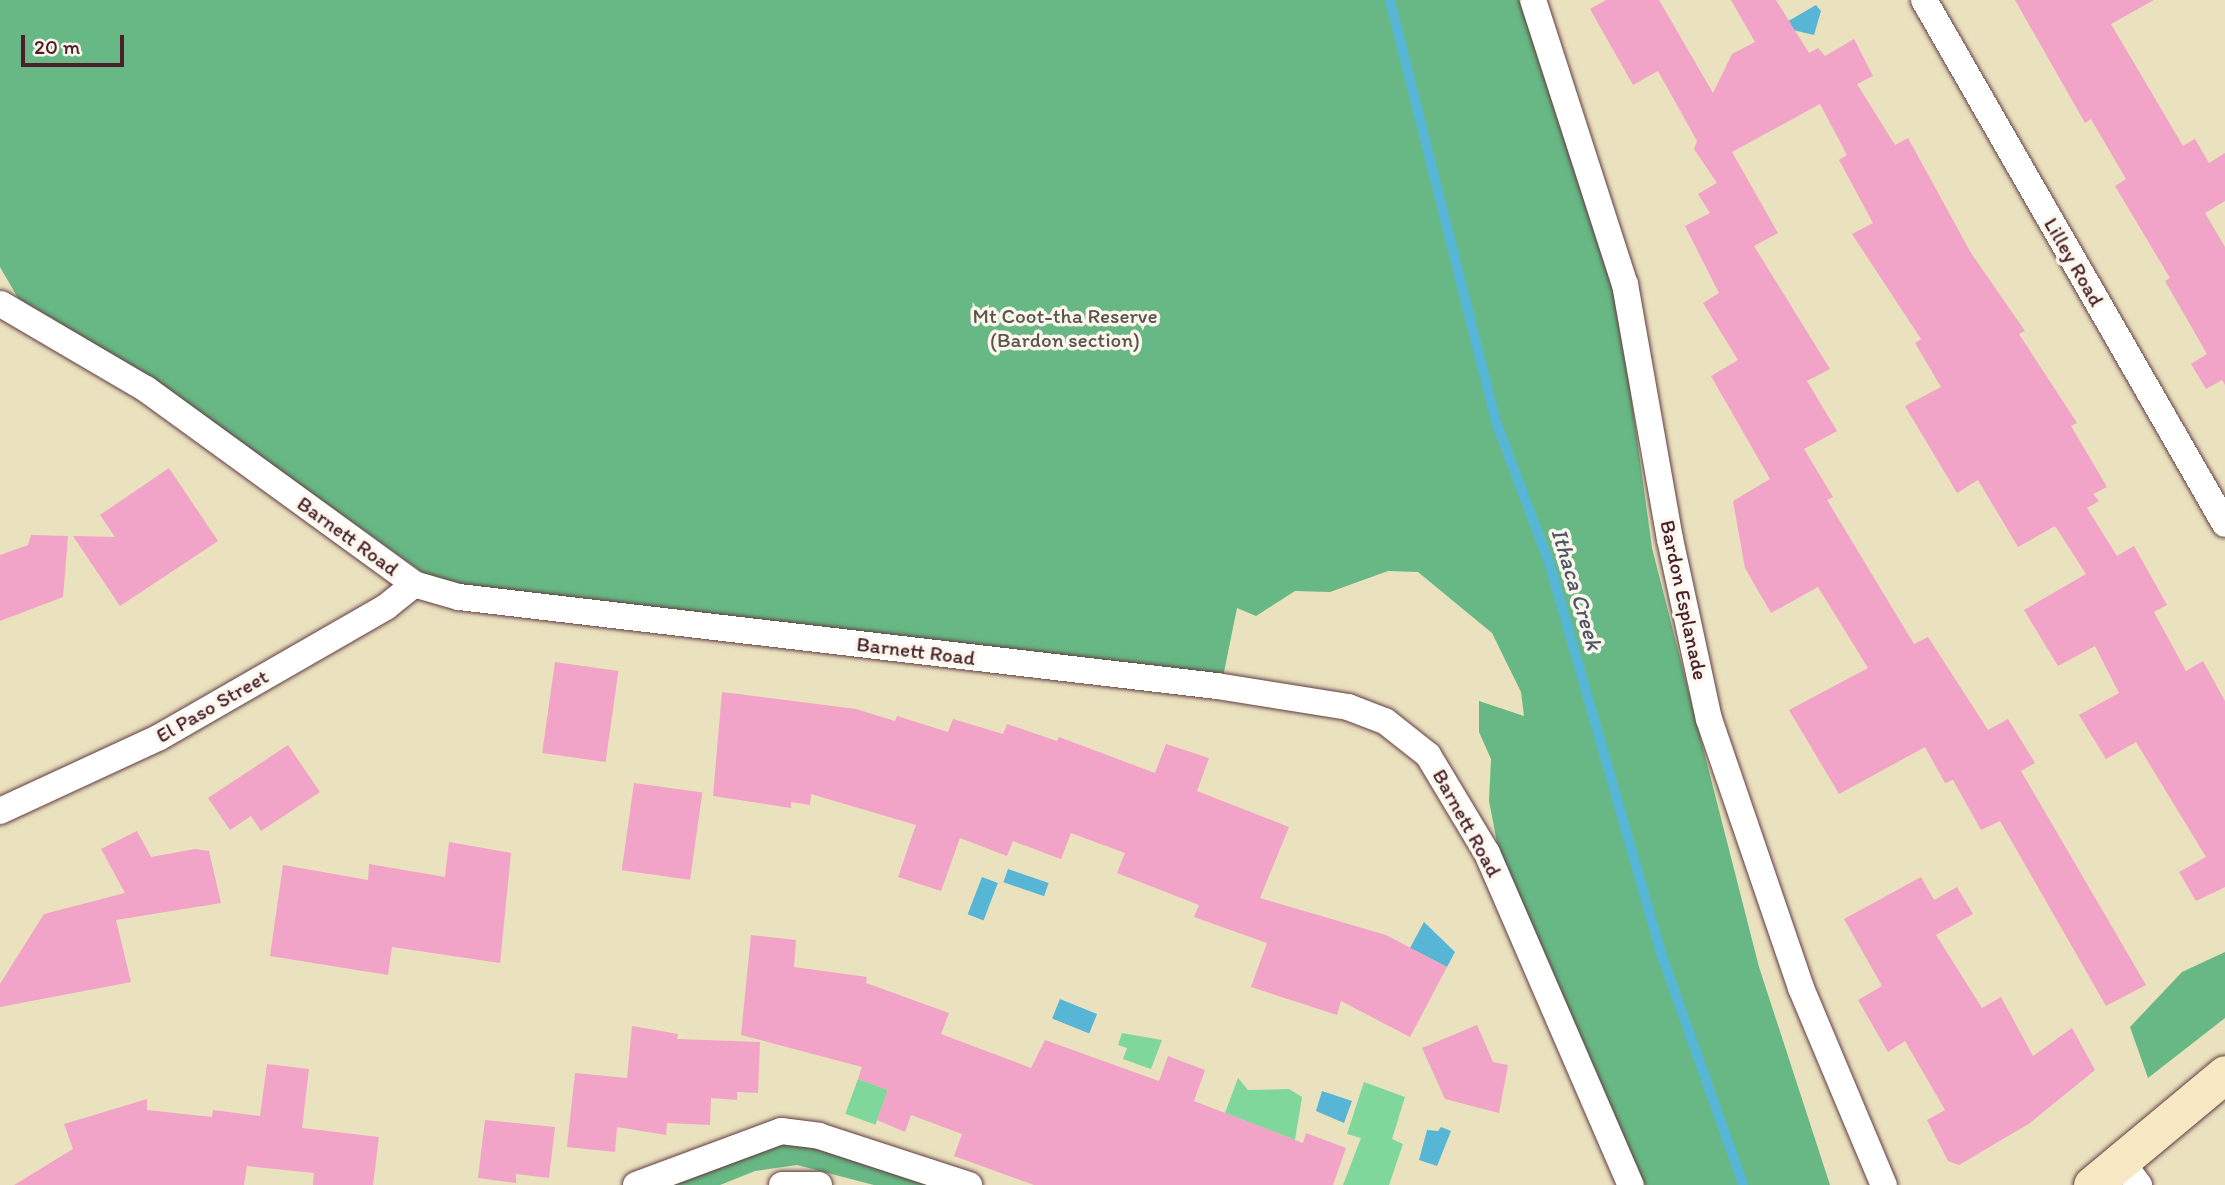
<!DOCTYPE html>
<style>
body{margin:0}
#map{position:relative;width:2225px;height:1185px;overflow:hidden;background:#eae1bf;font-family:Itim,sans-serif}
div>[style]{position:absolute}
.green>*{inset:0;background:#7fd79c;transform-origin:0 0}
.forest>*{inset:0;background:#67b884}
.water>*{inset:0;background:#57b6d5;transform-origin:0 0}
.stream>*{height:10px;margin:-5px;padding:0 5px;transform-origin:5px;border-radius:5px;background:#57b6d5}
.building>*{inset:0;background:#f1a4c7;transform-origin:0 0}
.roads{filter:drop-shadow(0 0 2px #623c41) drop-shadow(0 0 2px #623c41)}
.street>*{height:26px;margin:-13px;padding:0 13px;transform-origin:13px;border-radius:13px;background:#fff}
.secondary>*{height:37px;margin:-18.5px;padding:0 18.5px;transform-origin:18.5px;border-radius:18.5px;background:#f7e8c3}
span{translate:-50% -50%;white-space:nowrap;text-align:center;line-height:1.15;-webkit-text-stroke:7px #fbf7ec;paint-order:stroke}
.street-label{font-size:21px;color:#4a1f2b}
.park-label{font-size:21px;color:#5a564d}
.water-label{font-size:23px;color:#4f5466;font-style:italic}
.scale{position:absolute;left:21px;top:35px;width:103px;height:32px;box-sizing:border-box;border:4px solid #4a1f2b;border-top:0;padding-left:9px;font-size:21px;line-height:24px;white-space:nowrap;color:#4a1f2b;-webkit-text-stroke:5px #fbf7ec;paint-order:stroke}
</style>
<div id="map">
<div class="green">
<div style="clip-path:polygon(1122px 1033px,1162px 1040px,1151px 1069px,1123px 1059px,1127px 1048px,1118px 1045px)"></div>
<div style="clip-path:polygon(1238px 1078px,1248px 1090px,1289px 1089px,1302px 1097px,1295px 1140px,1225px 1113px)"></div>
<div style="left:858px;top:1079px;width:32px;height:37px;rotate:20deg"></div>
<div style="clip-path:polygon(1364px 1082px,1405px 1097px,1392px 1139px,1403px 1144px,1389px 1185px,1343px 1185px,1361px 1138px,1347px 1134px)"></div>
</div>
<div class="forest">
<div style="clip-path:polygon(0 0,1525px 0,1616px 285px,1652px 548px,1759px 967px,1830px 1185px,1645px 1185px,1499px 853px,1489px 801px,1491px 759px,1479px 732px,1479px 701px,1524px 716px,1521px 692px,1492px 633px,1418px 572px,1388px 571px,1330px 592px,1295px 591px,1256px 616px,1237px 608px,1223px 677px,457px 586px,429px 577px,155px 381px,18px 298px,0 267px)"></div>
<div style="clip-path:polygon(2225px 952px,2225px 1018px,2148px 1078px,2130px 1027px,2182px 972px)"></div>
<div style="clip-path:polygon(784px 1143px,816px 1149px,933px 1185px,874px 1185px,797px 1165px,755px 1171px,720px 1185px,663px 1185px)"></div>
</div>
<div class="water">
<div style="clip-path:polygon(1816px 5px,1821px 11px,1814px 35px,1793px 30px,1766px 34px)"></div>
<div style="left:1008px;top:869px;width:43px;height:14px;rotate:19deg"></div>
<div style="left:982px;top:877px;width:17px;height:40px;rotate:21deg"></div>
<div style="clip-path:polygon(1424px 922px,1455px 952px,1447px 967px,1410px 948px)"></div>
<div style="left:1060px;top:999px;width:40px;height:21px;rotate:22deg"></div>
<div style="clip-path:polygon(1322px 1091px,1352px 1101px,1344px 1123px,1316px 1111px)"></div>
<div style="clip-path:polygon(1441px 1127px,1451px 1131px,1437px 1166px,1419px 1160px,1427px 1130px,1438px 1131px)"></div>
</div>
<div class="stream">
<div style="left:1390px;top:0;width:435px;rotate:75.9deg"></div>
<div style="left:1496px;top:422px;width:150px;rotate:69.3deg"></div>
<div style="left:1549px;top:562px;width:404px;rotate:74deg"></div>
<div style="left:1660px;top:950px;width:249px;rotate:70.5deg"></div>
</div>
<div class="building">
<div style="clip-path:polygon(1606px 0,1659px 0,1713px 93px,1732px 54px,1755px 42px,1731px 0,1776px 0,1809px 53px,1818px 48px,1825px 56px,1854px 39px,1873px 76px,1857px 84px,1895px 145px,1908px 138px,1971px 253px,2025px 331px,2019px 334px,2077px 423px,2071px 426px,2107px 487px,2093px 494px,2099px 501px,2087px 508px,2117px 556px,2134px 546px,2167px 605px,2154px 612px,2186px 671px,2203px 661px,2225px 701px,2225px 887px,2196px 901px,2179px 872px,2206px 857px,2136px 742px,2106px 759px,2079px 715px,2119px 693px,2095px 646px,2058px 666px,2024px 610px,2086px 574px,2055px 526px,2018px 547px,1978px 480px,1957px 493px,1905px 406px,1941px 387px,1915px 343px,1921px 339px,1852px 234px,1873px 223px,1839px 160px,1847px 155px,1820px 104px,1732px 152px,1778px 233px,1754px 246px,1830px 369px,1807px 381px,1837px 431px,1804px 449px,1833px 497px,1827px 500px,1914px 644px,1928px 637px,1988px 730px,2008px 719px,2035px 763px,2021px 771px,2146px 985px,2106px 1006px,2000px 821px,1981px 830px,1953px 780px,1945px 783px,1925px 747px,1839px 794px,1789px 710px,1868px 668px,1818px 587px,1771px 613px,1745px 568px,1733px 501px,1770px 479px,1711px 376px,1738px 360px,1703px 303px,1719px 293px,1685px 226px,1710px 213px,1698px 194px,1717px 183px,1694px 149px,1697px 141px,1658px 71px,1633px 85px,1590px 9px)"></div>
<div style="clip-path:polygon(2015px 0,2154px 0,2111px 24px,2183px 146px,2195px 139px,2209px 163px,2225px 153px,2225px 201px,2205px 213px,2225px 247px,2225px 385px,2222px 380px,2206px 389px,2191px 364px,2207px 354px,2165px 281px,2170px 278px,2115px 186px,2126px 179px,2091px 119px,2085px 123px)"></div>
<div style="clip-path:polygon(169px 468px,218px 541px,120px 606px,73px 536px,115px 537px,100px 515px)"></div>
<div style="clip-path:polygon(31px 535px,68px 536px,63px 597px,0 621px,0 555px,28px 545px)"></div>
<div style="left:555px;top:662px;width:64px;height:92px;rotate:8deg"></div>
<div style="clip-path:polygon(722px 692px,856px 709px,895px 721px,897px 716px,948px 732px,953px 719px,1003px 734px,1007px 724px,1057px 741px,1059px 737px,1155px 773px,1166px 744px,1209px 758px,1197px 791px,1289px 827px,1260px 898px,1386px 935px,1447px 967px,1410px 1037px,1341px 1001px,1337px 1015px,1251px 987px,1267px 943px,1194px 917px,1199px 905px,1117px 873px,1125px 853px,1071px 833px,1061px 859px,1013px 841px,1007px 856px,960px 838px,941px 891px,898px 877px,916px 825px,811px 794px,810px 805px,791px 802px,791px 808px,713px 796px)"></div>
<div style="clip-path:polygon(288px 745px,320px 792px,261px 831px,251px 816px,230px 830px,208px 798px)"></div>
<div style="left:634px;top:783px;width:69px;height:88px;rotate:8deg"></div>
<div style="clip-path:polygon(137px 831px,151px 857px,195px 849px,209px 851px,221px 903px,116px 920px,131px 982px,0 1007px,0 984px,44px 914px,125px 893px,101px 849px)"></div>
<div style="clip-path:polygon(449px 842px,511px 853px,500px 963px,392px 947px,388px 975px,270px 956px,283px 865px,368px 880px,369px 864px,445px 877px)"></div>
<div style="clip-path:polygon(1921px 877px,1934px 900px,1957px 887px,1973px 914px,1936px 935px,1982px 1008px,2001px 997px,2033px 1056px,2072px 1028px,2095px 1070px,2030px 1123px,1959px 1165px,1948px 1161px,1927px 1120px,1945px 1110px,1905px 1041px,1888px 1052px,1858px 1000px,1882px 986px,1844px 919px)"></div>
<div style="clip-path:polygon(751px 935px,796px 940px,794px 967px,867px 977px,866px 983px,949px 1013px,941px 1034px,1031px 1068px,1045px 1040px,1159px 1081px,1168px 1056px,1205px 1070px,1194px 1101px,1303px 1143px,1306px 1133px,1346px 1148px,1333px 1185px,1034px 1185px,954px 1156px,962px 1134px,911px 1115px,905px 1132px,877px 1120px,888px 1090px,858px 1079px,862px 1067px,741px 1035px)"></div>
<div style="clip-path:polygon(1477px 1025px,1493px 1062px,1508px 1065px,1499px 1113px,1445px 1099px,1422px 1048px)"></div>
<div style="clip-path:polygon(632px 1026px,678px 1034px,677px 1039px,760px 1042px,758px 1093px,737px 1092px,737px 1100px,711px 1098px,710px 1125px,667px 1123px,666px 1135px,617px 1127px,615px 1152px,567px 1147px,575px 1073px,627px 1078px)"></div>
<div style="clip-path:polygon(267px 1064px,309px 1069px,302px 1128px,379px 1137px,373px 1185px,313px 1185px,314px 1173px,247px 1166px,244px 1185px,14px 1185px,73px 1149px,64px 1124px,147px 1099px,147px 1110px,212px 1117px,213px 1110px,260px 1116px)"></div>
<div style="clip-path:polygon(485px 1120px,555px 1127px,549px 1178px,516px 1174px,516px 1183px,478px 1178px)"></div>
</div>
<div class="roads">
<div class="street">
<div style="left:1533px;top:0;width:299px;rotate:72.1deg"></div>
<div style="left:1625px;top:284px;width:259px;rotate:80deg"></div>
<div style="left:1670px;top:539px;width:184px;rotate:77.8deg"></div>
<div style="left:1709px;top:719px;width:284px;rotate:71.1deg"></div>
<div style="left:1801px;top:988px;width:214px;rotate:67.2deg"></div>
<div style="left:1924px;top:0;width:604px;rotate:60.13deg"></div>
<div style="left:1px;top:304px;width:168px;rotate:30.4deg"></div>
<div style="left:146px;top:389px;width:331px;rotate:36deg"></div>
<div style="left:414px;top:584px;width:47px;rotate:16.1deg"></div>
<div style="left:459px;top:597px;width:763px;rotate:6.7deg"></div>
<div style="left:1217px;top:686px;width:133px;rotate:9.1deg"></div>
<div style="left:1348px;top:707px;width:40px;rotate:21deg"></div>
<div style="left:1385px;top:721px;width:55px;rotate:38.3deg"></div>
<div style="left:1428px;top:755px;width:114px;rotate:59deg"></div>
<div style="left:1487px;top:853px;width:362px;rotate:66.6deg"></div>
<div style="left:0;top:811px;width:174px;rotate:-24.8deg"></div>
<div style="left:158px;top:738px;width:263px;rotate:-29.9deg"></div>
<div style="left:386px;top:607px;width:36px;rotate:-39deg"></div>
<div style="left:2121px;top:1161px;width:30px;rotate:53deg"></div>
<div style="left:636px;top:1185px;width:155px;rotate:-20.4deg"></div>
<div style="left:781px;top:1131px;width:38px;rotate:7deg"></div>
<div style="left:819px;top:1136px;width:158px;rotate:18.1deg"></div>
<div style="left:782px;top:1185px;width:37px"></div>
</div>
<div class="secondary">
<div style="left:2092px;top:1185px;width:173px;rotate:-39.8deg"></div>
</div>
</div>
<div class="street-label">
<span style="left:2074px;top:262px;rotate:60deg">Lilley Road</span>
<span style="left:348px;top:536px;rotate:36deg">Barnett Road</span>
<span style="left:1684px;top:600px;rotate:78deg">Bardon Esplanade</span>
<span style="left:916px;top:651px;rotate:7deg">Barnett Road</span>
<span style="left:212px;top:706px;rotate:-30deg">El Paso Street</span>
<span style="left:1467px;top:823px;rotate:61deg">Barnett Road</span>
</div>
<div class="park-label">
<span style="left:1065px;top:328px">Mt Coot-tha Reserve<br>(Bardon section)</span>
</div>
<div class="water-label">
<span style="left:1577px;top:589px;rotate:73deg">Ithaca Creek</span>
</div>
<div class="scale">20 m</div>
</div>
